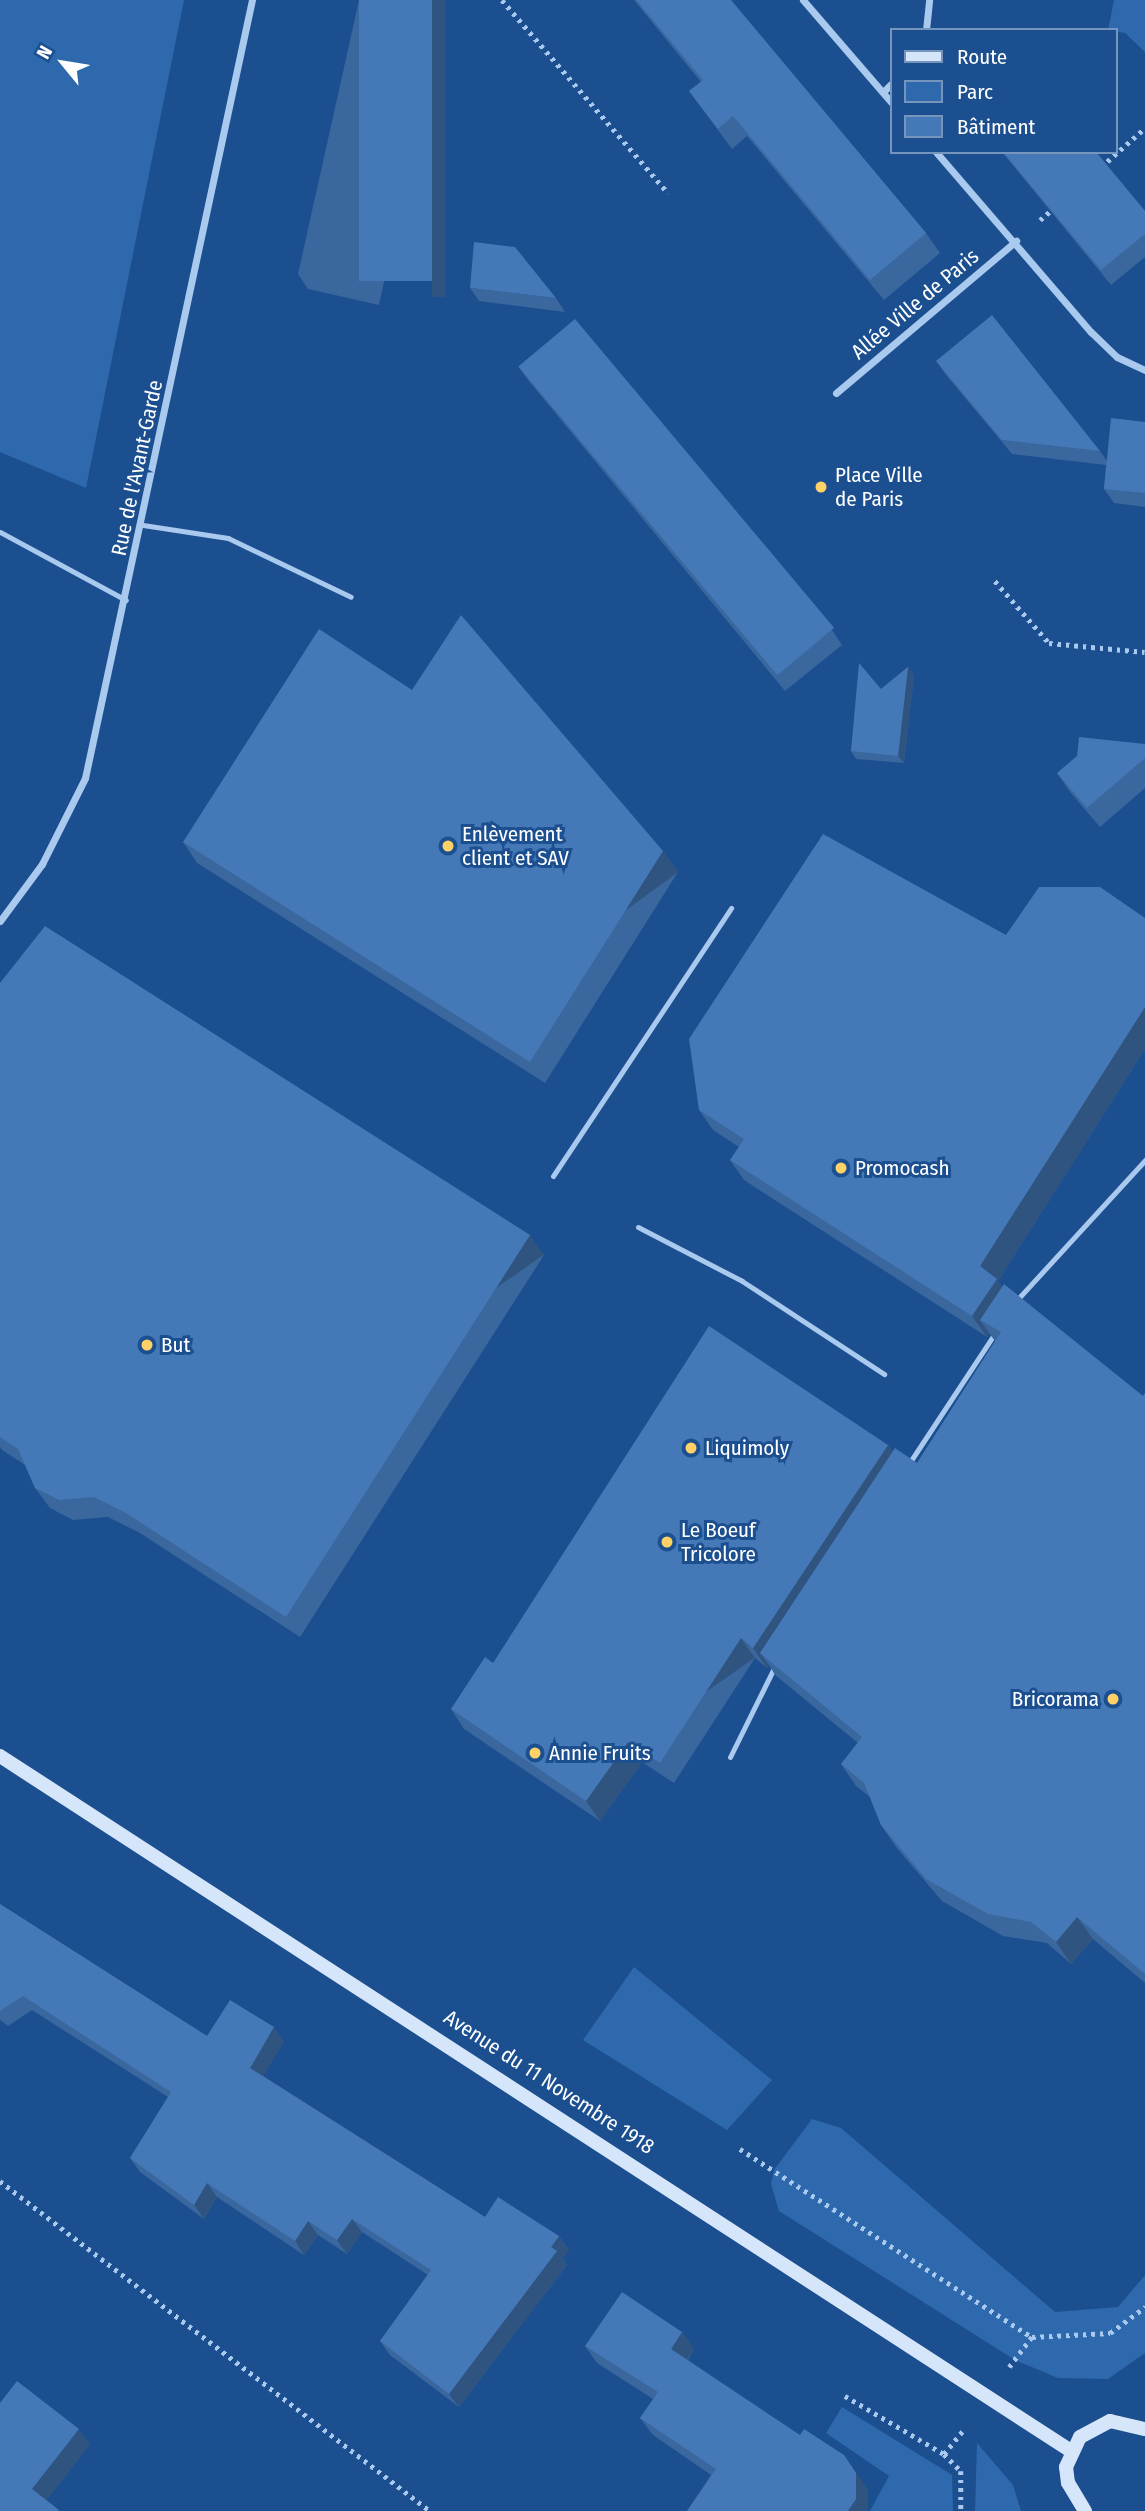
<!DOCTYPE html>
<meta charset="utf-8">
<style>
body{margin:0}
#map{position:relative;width:1145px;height:2511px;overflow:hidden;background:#1b4f8f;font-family:"Fira Sans Condensed",sans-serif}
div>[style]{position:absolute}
.green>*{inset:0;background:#2e69ad}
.path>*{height:4.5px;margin-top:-2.25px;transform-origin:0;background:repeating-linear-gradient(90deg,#a9c9ee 0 3.5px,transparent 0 8.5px)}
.lane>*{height:5px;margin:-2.5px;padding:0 2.5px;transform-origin:2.5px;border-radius:2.5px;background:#a9c9ee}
.street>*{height:7px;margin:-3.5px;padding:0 3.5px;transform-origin:3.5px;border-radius:3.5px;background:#a9c9ee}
.secondary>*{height:14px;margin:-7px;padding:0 7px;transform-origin:7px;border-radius:7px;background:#d6e6fa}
.wall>*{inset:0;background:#3a679d}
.shaded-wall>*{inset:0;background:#305480;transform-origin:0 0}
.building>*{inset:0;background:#4478b7;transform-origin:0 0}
.dots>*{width:19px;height:19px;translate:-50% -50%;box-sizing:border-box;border:4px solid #1b4f8f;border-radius:50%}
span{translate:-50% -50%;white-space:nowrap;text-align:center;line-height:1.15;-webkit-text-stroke:6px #1b4f8f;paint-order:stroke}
.street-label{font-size:21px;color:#fff}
.poi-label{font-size:21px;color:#fff}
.left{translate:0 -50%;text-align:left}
.right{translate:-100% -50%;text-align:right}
.legend{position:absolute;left:890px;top:28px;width:228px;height:126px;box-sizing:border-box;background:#1b4f8f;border:2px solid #7695bc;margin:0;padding:9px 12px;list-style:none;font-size:21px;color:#fff}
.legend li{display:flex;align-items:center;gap:14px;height:35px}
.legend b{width:35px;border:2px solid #7695bc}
.north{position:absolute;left:28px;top:28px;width:70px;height:70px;-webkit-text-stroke:5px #1b4f8f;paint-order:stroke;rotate:300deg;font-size:19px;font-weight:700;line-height:28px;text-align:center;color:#fff}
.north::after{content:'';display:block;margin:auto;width:24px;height:32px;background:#fff;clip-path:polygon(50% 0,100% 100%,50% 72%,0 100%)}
</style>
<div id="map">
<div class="green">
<div style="clip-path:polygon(0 0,184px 0,86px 488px,0 452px)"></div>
<div style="clip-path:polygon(1114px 0,1145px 0,1145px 52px,1125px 33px,1108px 30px)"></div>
<div style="clip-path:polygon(634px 1967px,772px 2080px,727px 2130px,583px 2040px)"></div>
<div style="clip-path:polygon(812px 2119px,841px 2128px,1055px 2312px,1118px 2307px,1145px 2275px,1145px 2353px,1108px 2379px,1058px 2378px,1015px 2360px,779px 2211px,771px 2184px,774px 2170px)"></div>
<div style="clip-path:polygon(842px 2407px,952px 2475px,953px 2511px,870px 2511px,889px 2476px,826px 2433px)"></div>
<div style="clip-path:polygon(977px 2443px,1013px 2485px,1021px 2511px,975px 2511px)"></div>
</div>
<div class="path">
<div style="left:502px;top:0;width:255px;rotate:49.3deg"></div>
<div style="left:1101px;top:167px;width:59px;rotate:-41.6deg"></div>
<div style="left:1040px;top:220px;width:20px;rotate:-41deg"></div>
<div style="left:995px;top:581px;width:82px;rotate:48.9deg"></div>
<div style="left:1049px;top:643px;width:96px;rotate:5.4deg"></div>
<div style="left:740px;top:2149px;width:347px;rotate:32.8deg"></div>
<div style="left:1032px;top:2337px;width:78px;rotate:-2.9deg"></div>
<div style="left:1110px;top:2333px;width:44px;rotate:-36.6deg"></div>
<div style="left:0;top:2181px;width:542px;rotate:37.5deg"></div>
<div style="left:1009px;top:2367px;width:38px;rotate:-53deg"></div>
<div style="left:845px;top:2396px;width:115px;rotate:30.4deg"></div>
<div style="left:944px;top:2454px;width:24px;rotate:45deg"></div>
<div style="left:961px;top:2471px;width:40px;rotate:90deg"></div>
<div style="left:944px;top:2454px;width:33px;rotate:-51deg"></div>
</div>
<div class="lane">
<div style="left:143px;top:525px;width:86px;rotate:8.7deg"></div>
<div style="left:228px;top:538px;width:136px;rotate:25.6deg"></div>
<div style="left:0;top:532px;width:143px;rotate:28.4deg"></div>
<div style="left:553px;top:1176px;width:322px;rotate:-56.4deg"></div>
<div style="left:638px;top:1227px;width:117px;rotate:27.4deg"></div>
<div style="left:742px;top:1281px;width:170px;rotate:33.2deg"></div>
<div style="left:1015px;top:1302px;width:193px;rotate:-47.5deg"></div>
<div style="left:908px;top:1465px;width:158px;rotate:-56.6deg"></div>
<div style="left:730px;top:1757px;width:102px;rotate:-63.7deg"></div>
</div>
<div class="street">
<div style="left:803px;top:0;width:135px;rotate:49.2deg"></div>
<div style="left:926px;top:30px;width:30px;rotate:-84deg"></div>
<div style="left:883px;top:92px;width:11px;rotate:-45deg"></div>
<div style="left:936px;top:152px;width:238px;rotate:49.3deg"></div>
<div style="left:1091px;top:332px;width:36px;rotate:44deg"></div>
<div style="left:1117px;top:357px;width:31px;rotate:25deg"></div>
<div style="left:836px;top:393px;width:236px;rotate:-40.2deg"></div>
<div style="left:0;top:921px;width:71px;rotate:-53.6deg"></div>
<div style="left:42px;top:864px;width:96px;rotate:-63.4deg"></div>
<div style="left:85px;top:778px;width:796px;rotate:-77.89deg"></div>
</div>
<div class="secondary">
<div style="left:0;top:1756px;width:1277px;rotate:32.98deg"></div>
<div style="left:1085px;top:2511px;width:33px;rotate:-121deg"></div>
<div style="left:1068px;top:2483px;width:16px;rotate:-97deg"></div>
<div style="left:1066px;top:2467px;width:33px;rotate:-65deg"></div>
<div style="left:1080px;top:2437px;width:34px;rotate:-28deg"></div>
<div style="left:1110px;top:2421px;width:36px;rotate:13deg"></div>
</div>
<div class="wall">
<div style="clip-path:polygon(359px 0,445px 0,379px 305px,308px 289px,298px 274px)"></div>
<div style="clip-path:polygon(634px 0,731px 0,926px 233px,940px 253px,884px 300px,747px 136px,732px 149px,689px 91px,701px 82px)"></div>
<div style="clip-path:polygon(1002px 152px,1096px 152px,1145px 211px,1145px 257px,1111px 285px)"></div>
<div style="clip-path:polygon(470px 288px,556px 298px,565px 312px,479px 301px)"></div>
<div style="clip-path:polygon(936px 361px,1100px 451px,1107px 461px,1145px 422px,1145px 507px,1114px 503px,1104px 489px,1106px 465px,1012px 454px,946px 375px)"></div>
<div style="clip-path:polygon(518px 366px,832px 630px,842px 645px,785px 691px,528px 380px)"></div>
<div style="clip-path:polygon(908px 667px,914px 675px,904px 763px,856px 759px,851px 751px,881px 689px)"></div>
<div style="clip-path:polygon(412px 690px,663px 851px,678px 872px,545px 1083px,197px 863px,183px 842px)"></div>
<div style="clip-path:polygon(1145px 744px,1145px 788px,1100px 827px,1070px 792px,1057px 773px)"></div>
<div style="clip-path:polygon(1145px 918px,1145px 1049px,998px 1281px,1002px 1287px,1143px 1396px,1145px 1393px,1145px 1983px,1093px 1939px,1071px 1964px,1047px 1943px,1003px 1936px,942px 1901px,896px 1847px,881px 1825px,870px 1797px,856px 1786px,841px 1764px,858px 1743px,775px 1675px,769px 1665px,767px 1668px,755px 1658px,674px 1783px,642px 1762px,600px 1821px,464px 1729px,451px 1709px,493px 1663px,888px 1445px,893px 1452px,917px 1463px,995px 1341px,989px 1333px,987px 1337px,744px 1180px,730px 1160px,739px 1147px,713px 1130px,699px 1110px,1006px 935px)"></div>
<div style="clip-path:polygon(0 983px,544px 1255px,300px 1637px,140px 1533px,108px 1517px,73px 1520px,50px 1508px,35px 1488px,25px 1465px,2px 1450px,0 1447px)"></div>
<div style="clip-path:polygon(0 1904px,207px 2036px,284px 2041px,263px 2076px,485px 2217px,559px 2236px,569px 2250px,563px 2258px,567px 2265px,459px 2407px,390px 2355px,380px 2341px,428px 2275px,362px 2232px,347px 2254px,318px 2235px,304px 2255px,217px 2197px,204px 2219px,140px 2172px,130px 2158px,168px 2097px,32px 2010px,8px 2026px,0 2020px)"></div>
<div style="clip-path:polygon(682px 2332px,694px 2349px,688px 2360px,868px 2490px,868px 2511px,687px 2511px,711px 2475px,653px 2435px,640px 2418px,653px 2399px,597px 2363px,585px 2346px)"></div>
</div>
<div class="shaded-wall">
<div style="left:432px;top:0;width:13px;height:297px"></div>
<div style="clip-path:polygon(908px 667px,914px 675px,904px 763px,898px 756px)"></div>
<div style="left:663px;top:851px;width:26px;height:249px;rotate:54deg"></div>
<div style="clip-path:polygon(1145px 1007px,1145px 1049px,998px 1281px,1011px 1300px,980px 1320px,989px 1333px,987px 1337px,972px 1316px,980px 1266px)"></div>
<div style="left:530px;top:1235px;width:24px;height:453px;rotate:55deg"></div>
<div style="clip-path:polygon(888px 1445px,902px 1465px,760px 1653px,769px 1665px,767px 1668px,753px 1648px)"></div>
<div style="left:741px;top:1638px;width:24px;height:149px;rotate:55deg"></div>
<div style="clip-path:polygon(628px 1742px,642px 1762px,600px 1821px,586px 1801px)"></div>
<div style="clip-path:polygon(1077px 1917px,1093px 1939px,1071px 1964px,1056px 1942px)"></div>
<div style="clip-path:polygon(274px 2027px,284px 2041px,260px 2082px,250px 2068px)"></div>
<div style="clip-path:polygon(207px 2183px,217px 2197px,204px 2219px,194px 2205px)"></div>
<div style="clip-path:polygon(352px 2219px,362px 2232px,347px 2254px,337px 2240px)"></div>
<div style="clip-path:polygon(308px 2221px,318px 2235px,304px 2255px,295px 2241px)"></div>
<div style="clip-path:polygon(559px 2236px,569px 2250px,563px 2258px,567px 2265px,459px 2407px,449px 2394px)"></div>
<div style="clip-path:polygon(682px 2332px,694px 2349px,683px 2366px,671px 2349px)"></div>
<div style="clip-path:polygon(79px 2429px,90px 2445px,43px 2505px,32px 2489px)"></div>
<div style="clip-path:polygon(844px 2455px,868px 2490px,868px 2511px,848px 2511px)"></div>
</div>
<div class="building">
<div style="left:359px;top:0;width:73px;height:281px"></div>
<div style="clip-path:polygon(636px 0,731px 0,926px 233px,870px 280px,733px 116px,718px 129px,689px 91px,703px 80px)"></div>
<div style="clip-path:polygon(1003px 152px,1096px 152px,1145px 211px,1145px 234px,1101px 270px)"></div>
<div style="clip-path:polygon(474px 242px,515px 247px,556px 298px,470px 288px)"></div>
<div style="clip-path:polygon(992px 315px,1100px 451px,1002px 440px,936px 361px)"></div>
<div style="left:575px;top:319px;width:403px;height:74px;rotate:50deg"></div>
<div style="clip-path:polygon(1111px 418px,1145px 422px,1145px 493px,1104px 489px)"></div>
<div style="clip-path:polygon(461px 615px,663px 851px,530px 1062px,183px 842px,319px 629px,412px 690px)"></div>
<div style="clip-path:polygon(859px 663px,881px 689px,908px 667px,898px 756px,851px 751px)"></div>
<div style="clip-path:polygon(1079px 737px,1145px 744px,1145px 758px,1087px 808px,1057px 773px,1077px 756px)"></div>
<div style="clip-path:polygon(823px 834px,1006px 935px,1039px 887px,1100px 887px,1145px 918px,1145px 1007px,980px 1266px,997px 1279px,972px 1316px,730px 1160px,744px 1139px,699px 1110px,689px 1039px)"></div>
<div style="clip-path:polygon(45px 926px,530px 1235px,286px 1617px,126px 1513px,94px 1497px,59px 1500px,35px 1488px,18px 1449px,0 1437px,0 983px)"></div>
<div style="clip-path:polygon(1004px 1284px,1143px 1396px,1145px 1393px,1145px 1974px,1077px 1917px,1056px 1942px,1031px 1922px,988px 1914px,926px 1879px,881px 1825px,864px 1783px,841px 1764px,862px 1737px,760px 1653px,895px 1448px,917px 1463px,1001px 1332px,980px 1320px)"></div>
<div style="clip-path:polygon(709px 1326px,888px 1445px,753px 1648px,741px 1638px,660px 1763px,628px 1742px,586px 1801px,451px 1709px,485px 1657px,493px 1663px)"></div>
<div style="clip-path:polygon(0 1904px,207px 2036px,230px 2000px,274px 2027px,250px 2068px,485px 2217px,498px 2197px,559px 2236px,551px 2247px,557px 2251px,449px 2394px,380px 2341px,431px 2270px,352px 2219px,337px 2240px,308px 2221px,295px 2241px,207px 2183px,194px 2205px,130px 2158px,171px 2092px,23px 1996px,0 2011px)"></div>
<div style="clip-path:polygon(622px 2292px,682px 2332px,671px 2349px,800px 2435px,804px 2429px,844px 2455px,856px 2473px,856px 2499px,848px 2511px,687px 2511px,716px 2469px,640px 2418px,658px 2392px,585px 2346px)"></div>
<div style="clip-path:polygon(17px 2381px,79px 2429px,32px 2489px,59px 2510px,58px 2511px,0 2511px,0 2403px)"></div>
</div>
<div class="dots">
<div style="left:821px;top:487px;background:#ffd166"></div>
<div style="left:448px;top:846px;background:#ffd166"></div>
<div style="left:841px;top:1168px;background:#ffd166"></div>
<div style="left:147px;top:1345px;background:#ffd166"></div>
<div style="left:691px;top:1448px;background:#ffd166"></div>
<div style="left:667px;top:1542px;background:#ffd166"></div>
<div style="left:1113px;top:1699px;background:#ffd166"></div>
<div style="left:535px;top:1753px;background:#ffd166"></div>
</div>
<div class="street-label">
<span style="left:915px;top:304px;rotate:-40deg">Allée Ville de Paris</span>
<span style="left:137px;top:468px;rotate:-78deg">Rue de l'Avant-Garde</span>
<span style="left:549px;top:2082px;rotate:33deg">Avenue du 11 Novembre 1918</span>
</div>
<div class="poi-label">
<span class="left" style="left:835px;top:487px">Place Ville<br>de Paris</span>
<span class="left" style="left:462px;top:846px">Enlèvement<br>client et SAV</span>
<span class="left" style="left:855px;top:1168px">Promocash</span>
<span class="left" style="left:161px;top:1345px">But</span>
<span class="left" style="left:705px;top:1448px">Liquimoly</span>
<span class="left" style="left:681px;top:1542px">Le Boeuf<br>Tricolore</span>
<span class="right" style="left:1099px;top:1699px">Bricorama</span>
<span class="left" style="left:549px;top:1753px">Annie Fruits</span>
</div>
<ul class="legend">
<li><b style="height:9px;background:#d6e6fa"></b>Route</li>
<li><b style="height:19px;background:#2e69ad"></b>Parc</li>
<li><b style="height:19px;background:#4478b7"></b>Bâtiment</li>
</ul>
<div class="north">N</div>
</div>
